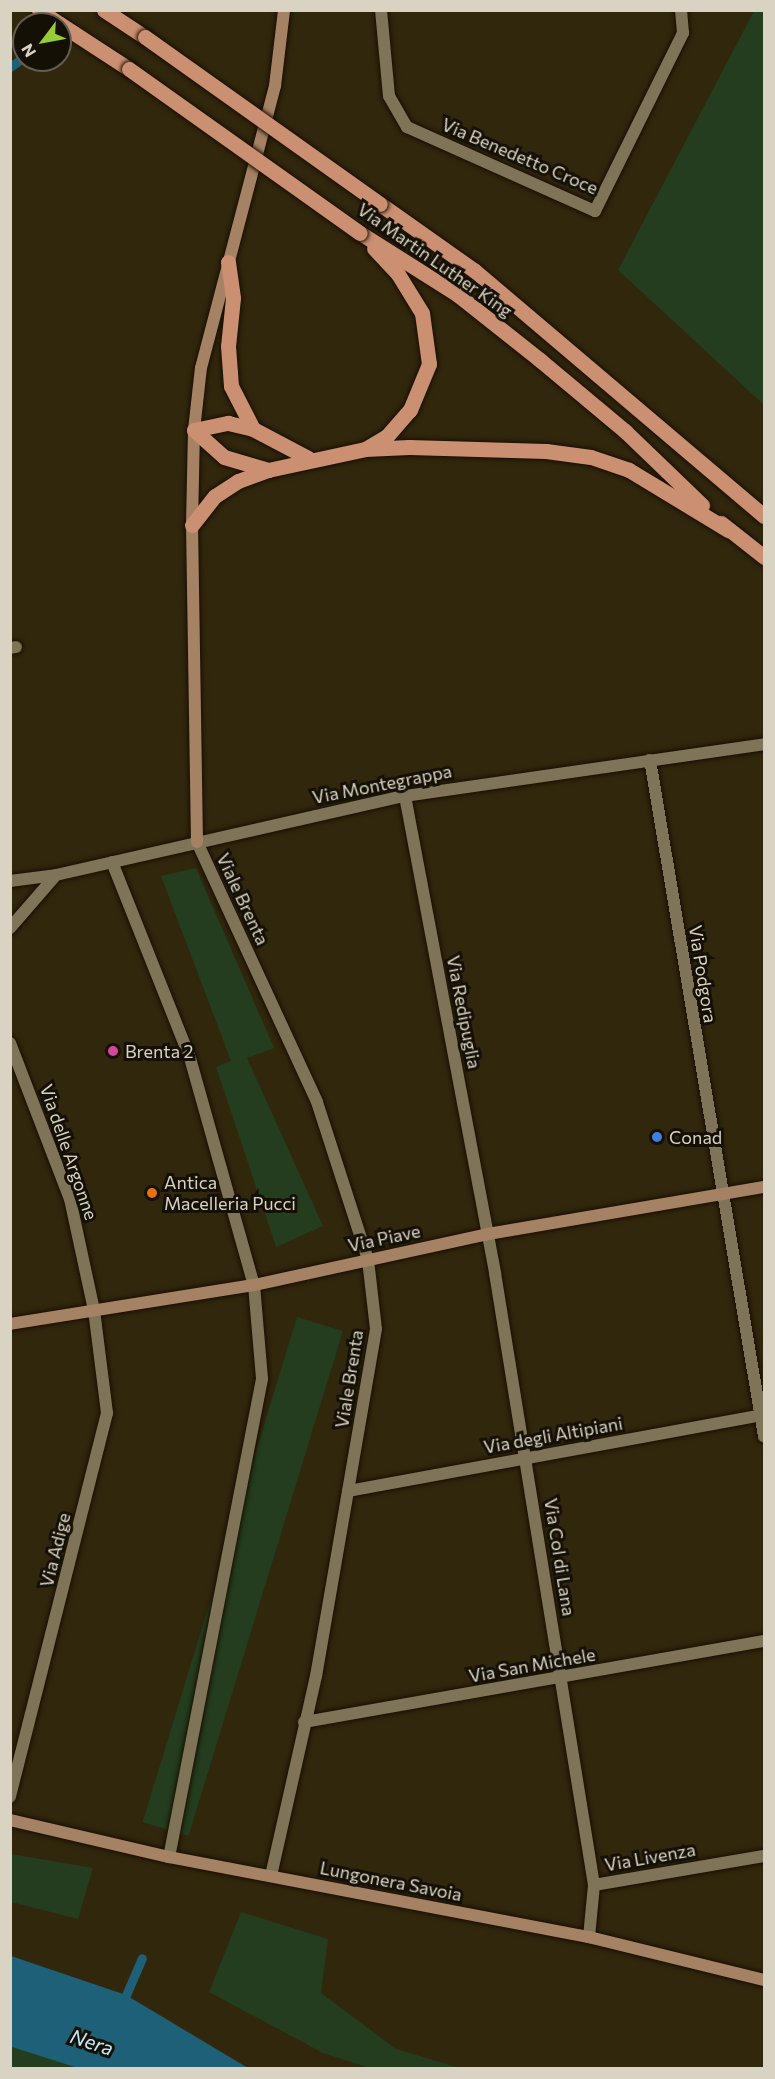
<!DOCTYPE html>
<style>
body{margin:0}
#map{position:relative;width:775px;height:2079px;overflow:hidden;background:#31270d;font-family:Commissioner,sans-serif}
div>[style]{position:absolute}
.green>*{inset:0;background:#233d1e;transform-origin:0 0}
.water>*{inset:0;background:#1d6078}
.stream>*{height:9px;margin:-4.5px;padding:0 4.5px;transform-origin:4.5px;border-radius:4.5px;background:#1d6078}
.river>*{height:57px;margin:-28.5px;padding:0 28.5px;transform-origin:28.5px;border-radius:28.5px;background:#1d6078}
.roads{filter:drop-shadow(0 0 2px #190f00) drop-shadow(0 0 2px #190f00)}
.street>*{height:12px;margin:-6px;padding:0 6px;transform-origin:6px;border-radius:6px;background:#807458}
.secondary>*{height:12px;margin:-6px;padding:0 6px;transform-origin:6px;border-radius:6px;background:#a68265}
.primary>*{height:15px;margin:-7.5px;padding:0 7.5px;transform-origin:7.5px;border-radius:7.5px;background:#cb8f72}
.bridges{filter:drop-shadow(0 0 2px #190f00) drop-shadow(0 0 2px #190f00)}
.primary-bridge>*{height:15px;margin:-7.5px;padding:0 7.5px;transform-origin:7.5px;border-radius:7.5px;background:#cb8f72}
.dots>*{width:16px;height:16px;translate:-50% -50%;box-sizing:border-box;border:3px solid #151006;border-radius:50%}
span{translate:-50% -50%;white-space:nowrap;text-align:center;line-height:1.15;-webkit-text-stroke:6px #151006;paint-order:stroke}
.street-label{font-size:18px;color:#d9d3c4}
.poi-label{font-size:18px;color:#d9d3c4}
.left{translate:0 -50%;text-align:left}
.water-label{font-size:20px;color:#c1ebfd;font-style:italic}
.frame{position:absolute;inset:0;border:12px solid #d9d3c4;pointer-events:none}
.north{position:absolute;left:12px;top:12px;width:60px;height:60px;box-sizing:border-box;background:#151006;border:2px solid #635e52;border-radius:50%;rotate:238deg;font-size:16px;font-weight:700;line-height:24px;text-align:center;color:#d9d3c4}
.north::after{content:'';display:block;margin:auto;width:21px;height:27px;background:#98cb36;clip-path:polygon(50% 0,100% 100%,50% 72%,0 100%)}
</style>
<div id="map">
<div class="green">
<div style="clip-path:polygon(754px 11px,764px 11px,764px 405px,618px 270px)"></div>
<div style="clip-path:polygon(196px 868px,274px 1048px,247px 1058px,323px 1226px,276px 1247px,216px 1067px,231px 1061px,161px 876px)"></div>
<div style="left:297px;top:1317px;width:48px;height:528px;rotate:17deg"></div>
<div style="clip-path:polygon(11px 1854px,93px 1868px,78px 1919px,11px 1902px)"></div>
<div style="clip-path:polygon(241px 1912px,328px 1939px,321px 1993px,396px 2049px,460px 2068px,370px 2068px,323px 2053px,209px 1992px)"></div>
<div style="clip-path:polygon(11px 2021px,47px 2029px,126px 2068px,11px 2068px)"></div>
</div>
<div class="water">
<div style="clip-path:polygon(11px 1956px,126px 1995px,248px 2068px,151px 2068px,41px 2016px,11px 2009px)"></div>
</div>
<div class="stream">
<div style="left:10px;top:67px;width:17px;rotate:-36deg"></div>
<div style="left:126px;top:1995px;width:40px;rotate:-66.6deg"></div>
</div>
<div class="river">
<div style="left:10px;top:2016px;width:171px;rotate:17.7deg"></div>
</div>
<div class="roads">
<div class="street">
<div style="left:381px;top:10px;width:86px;rotate:84.7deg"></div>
<div style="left:389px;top:96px;width:36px;rotate:60deg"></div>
<div style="left:407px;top:127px;width:206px;rotate:24.1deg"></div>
<div style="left:595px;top:211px;width:199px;rotate:-63.7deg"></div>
<div style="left:683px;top:33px;width:23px;rotate:-95deg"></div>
<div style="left:10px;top:648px;width:6px;rotate:-9deg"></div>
<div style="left:650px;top:760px;width:686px;rotate:80.43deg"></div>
<div style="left:405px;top:796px;width:485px;rotate:79.3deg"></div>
<div style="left:495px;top:1273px;width:620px;rotate:80.81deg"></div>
<div style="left:197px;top:842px;width:286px;rotate:65.2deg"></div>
<div style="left:317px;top:1102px;width:166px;rotate:72.1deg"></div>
<div style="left:368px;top:1260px;width:69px;rotate:83.4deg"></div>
<div style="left:376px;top:1329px;width:352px;rotate:99.8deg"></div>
<div style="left:316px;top:1676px;width:205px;rotate:102.7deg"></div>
<div style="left:112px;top:862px;width:211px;rotate:68.3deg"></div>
<div style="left:190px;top:1058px;width:236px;rotate:74.3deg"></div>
<div style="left:254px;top:1285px;width:94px;rotate:85.1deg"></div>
<div style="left:262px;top:1379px;width:487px;rotate:101deg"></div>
<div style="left:10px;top:881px;width:46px;rotate:-7.4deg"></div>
<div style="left:56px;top:875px;width:358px;rotate:-12.8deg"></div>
<div style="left:405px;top:796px;width:363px;rotate:-8.2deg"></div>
<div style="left:10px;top:928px;width:70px;rotate:-49deg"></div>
<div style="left:10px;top:1043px;width:167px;rotate:69deg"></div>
<div style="left:70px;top:1199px;width:114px;rotate:77.8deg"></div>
<div style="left:94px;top:1310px;width:104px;rotate:82.8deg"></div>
<div style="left:107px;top:1413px;width:396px;rotate:104.2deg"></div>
<div style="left:348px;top:1491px;width:423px;rotate:-10.4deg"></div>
<div style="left:304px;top:1722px;width:467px;rotate:-10deg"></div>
<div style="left:589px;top:1937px;width:52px;rotate:-84.5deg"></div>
<div style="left:594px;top:1885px;width:172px;rotate:-9.7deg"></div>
</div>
<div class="secondary">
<div style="left:197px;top:842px;width:317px;rotate:-90.9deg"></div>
<div style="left:192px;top:525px;width:95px;rotate:-88.8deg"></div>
<div style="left:194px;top:430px;width:62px;rotate:-83.6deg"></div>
<div style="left:201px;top:368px;width:292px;rotate:-75.3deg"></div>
<div style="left:275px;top:86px;width:77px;rotate:-83.2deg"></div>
<div style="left:10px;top:1324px;width:247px;rotate:-9.1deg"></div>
<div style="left:254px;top:1285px;width:239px;rotate:-12.3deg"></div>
<div style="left:488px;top:1234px;width:280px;rotate:-9.7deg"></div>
<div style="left:10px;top:1820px;width:163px;rotate:13.1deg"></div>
<div style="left:169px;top:1857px;width:428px;rotate:10.8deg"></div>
<div style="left:589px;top:1937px;width:180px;rotate:13.8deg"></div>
</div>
<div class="primary">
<div style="left:39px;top:10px;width:25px;rotate:34deg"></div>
<div style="left:104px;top:10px;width:49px;rotate:33.4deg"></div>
<div style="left:60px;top:24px;width:82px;rotate:33.1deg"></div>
<div style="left:380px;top:204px;width:116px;rotate:35.2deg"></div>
<div style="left:475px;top:271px;width:379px;rotate:40.3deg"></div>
<div style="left:360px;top:233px;width:116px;rotate:32.3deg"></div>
<div style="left:458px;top:295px;width:105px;rotate:38.4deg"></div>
<div style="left:540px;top:360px;width:111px;rotate:39.9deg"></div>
<div style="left:625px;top:431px;width:107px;rotate:43.9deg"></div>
<div style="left:228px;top:262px;width:36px;rotate:82deg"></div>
<div style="left:233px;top:298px;width:48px;rotate:95.9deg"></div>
<div style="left:228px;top:346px;width:40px;rotate:85.7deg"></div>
<div style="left:231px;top:386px;width:48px;rotate:62.9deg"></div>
<div style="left:253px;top:429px;width:62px;rotate:27.8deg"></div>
<div style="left:194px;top:430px;width:40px;rotate:42deg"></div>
<div style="left:224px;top:457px;width:46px;rotate:16.5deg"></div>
<div style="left:194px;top:430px;width:35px;rotate:-12deg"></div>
<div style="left:228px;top:423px;width:26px;rotate:13deg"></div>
<div style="left:367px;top:448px;width:23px;rotate:-31deg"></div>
<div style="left:387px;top:436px;width:35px;rotate:-49deg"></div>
<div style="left:410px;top:410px;width:50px;rotate:-67.6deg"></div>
<div style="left:429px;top:364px;width:51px;rotate:-97.8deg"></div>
<div style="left:422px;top:313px;width:46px;rotate:-121.6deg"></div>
<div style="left:398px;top:274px;width:35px;rotate:-133deg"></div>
<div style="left:721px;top:523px;width:55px;rotate:38.3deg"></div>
<div style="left:192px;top:525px;width:37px;rotate:-52deg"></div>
<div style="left:215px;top:496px;width:27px;rotate:-33deg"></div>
<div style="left:238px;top:481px;width:32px;rotate:-20deg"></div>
<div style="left:268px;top:470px;width:99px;rotate:-12.2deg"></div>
<div style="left:365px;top:449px;width:44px;rotate:-2.6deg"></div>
<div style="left:409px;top:447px;width:137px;rotate:1.7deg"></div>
<div style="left:546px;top:451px;width:45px;rotate:7.6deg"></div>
<div style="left:591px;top:457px;width:40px;rotate:18.9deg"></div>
<div style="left:629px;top:470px;width:116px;rotate:31.2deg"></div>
</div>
</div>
<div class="bridges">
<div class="primary-bridge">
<div style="left:145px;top:37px;width:288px;rotate:35.4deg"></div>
<div style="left:129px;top:69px;width:283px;rotate:35.4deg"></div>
</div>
</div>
<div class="dots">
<div style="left:113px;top:1051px;background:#d1479c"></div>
<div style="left:657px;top:1137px;background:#3f7fe0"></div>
<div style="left:152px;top:1193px;background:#e8710a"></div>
</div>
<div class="street-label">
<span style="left:520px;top:156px;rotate:23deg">Via Benedetto Croce</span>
<span style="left:435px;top:260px;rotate:35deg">Via Martin Luther King</span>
<span style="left:382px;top:784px;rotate:-11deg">Via Montegrappa</span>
<span style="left:243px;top:899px;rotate:65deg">Viale Brenta</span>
<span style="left:703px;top:974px;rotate:81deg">Via Podgora</span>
<span style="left:464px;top:1012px;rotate:79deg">Via Redipuglia</span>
<span style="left:69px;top:1152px;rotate:71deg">Via delle Argonne</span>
<span style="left:384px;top:1238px;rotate:-12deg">Via Piave</span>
<span style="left:349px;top:1379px;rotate:-81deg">Viale Brenta</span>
<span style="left:553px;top:1435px;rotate:-10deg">Via degli Altipiani</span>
<span style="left:55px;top:1550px;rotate:-76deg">Via Adige</span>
<span style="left:560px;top:1557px;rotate:81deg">Via Col di Lana</span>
<span style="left:532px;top:1665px;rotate:-10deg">Via San Michele</span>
<span style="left:650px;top:1857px;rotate:-10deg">Via Livenza</span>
<span style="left:391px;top:1881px;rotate:11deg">Lungonera Savoia</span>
</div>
<div class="poi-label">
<span class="left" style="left:125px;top:1051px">Brenta 2</span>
<span class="left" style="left:669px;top:1137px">Conad</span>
<span class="left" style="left:164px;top:1193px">Antica<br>Macelleria Pucci</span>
</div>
<div class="water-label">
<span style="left:92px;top:2042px;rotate:18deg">Nera</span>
</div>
<div class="frame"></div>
<div class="north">N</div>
</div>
